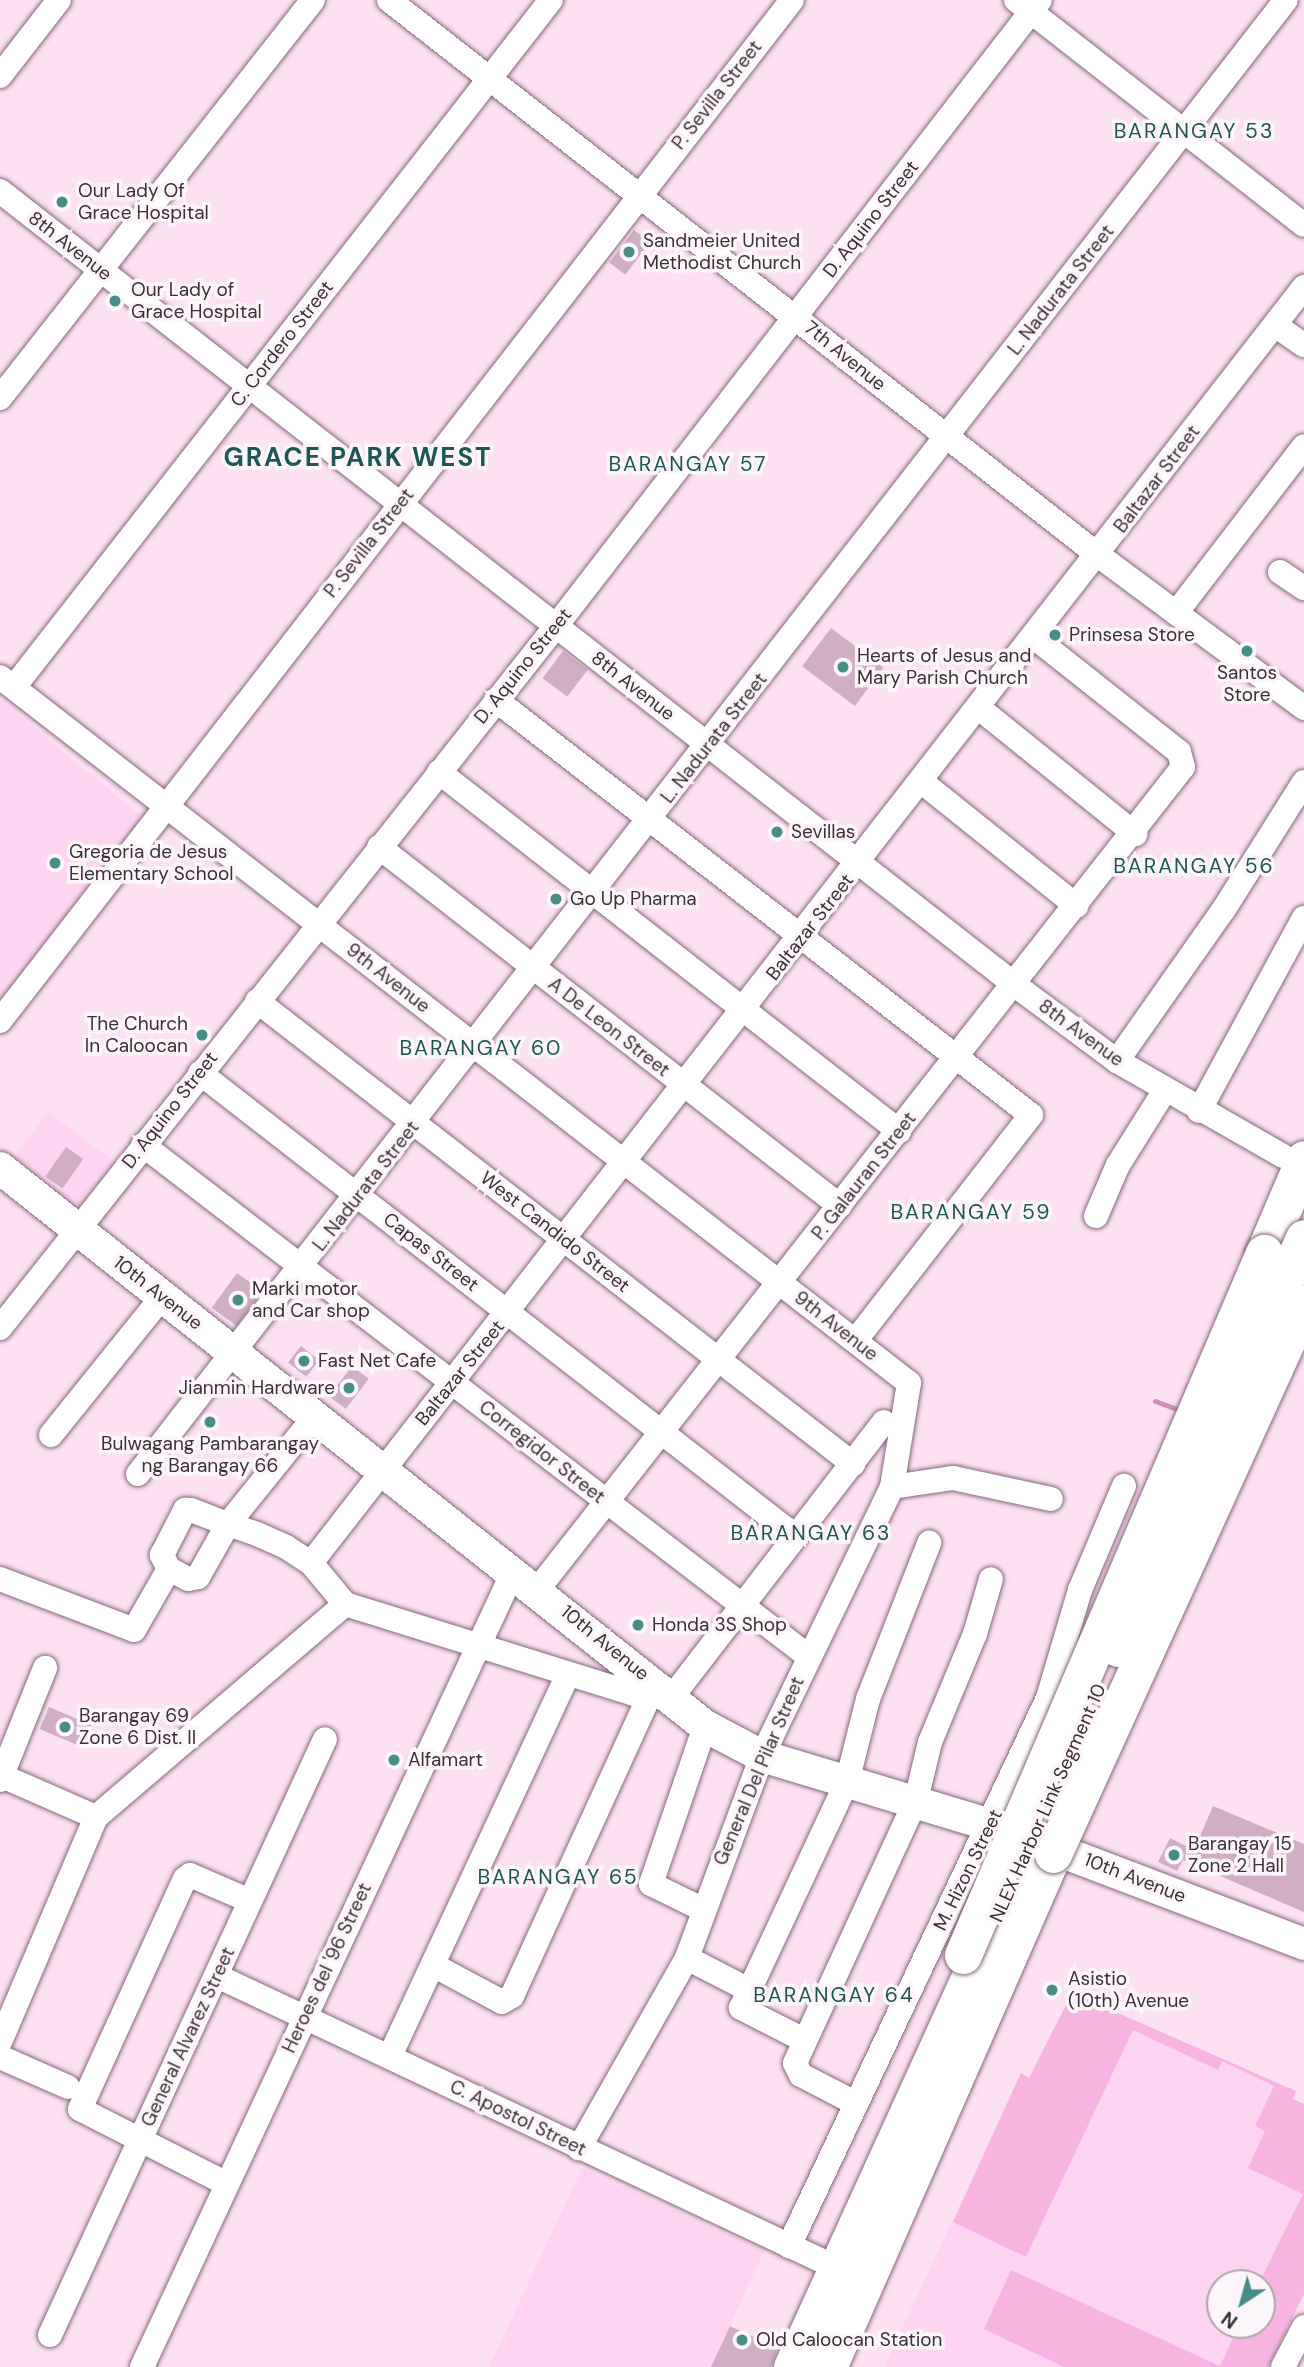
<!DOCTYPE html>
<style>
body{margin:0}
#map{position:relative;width:1304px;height:2367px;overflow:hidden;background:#fce1f2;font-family:"DM Sans",sans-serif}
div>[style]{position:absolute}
.built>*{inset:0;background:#fed5f0;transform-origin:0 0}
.green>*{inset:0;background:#f7b4e1}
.stream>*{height:5px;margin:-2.5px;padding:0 2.5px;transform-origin:2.5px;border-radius:2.5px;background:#d08eba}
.building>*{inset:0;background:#d0afc4;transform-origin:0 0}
.roads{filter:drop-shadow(0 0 2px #85687b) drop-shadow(0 0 2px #85687b)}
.minor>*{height:24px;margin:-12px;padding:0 12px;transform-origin:12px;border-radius:12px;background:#fff}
.major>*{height:32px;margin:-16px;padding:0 16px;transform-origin:16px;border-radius:16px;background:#fff}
.highway>*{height:37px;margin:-18.5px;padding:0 18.5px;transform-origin:18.5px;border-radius:18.5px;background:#fff}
.bridges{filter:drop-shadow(0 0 2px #85687b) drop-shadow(0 0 2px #85687b)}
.highway-bridge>*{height:37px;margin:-18.5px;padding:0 18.5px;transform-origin:18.5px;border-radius:18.5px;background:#fff}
.dots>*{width:19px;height:19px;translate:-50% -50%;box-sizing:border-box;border:4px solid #fcf5f9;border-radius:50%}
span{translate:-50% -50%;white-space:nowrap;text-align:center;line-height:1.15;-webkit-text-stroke:7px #fcf5f9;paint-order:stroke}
.street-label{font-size:19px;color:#3c3038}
.poi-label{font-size:19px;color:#3c3038}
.left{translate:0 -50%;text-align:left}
.right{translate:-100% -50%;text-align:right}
.neighbourhood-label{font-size:21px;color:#1d5754;letter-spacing:2px}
.district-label{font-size:26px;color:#1d5754;font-weight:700;letter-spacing:2px}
.north{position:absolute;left:1206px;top:2269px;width:70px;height:70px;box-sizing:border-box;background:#fcf5f9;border:2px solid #afa6ac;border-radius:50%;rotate:216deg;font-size:19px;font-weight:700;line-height:28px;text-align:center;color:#3c3038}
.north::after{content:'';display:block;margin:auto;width:24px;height:32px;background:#478e89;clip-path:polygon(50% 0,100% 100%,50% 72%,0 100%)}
</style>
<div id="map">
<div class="built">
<div style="clip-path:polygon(0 699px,144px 818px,0 1003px)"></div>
<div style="left:48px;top:1112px;width:84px;height:56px;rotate:37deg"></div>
<div style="clip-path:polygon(evenodd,1072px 1993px,1296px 2091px,1293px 2099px,1304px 2104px,1304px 2294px,1268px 2367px,884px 2367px,1021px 2073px,1029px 2078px,1072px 1993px,1220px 2283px,1262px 2283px,1262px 2325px,1220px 2325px,1220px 2283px)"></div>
<div style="clip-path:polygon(582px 2168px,764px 2251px,711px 2367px,489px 2367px)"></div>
</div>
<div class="green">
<div style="clip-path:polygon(1072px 1993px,1296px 2091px,1293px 2099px,1304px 2104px,1304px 2294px,1268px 2367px,1064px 2367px,984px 2329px,1011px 2270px,1220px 2366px,1239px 2325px,1262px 2325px,1259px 2283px,1303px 2194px,1248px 2168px,1265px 2131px,1255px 2126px,1274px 2086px,1222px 2061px,1218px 2070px,1133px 2030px,1026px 2257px,953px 2222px,1021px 2073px,1029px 2078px)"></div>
</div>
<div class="stream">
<div style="left:1155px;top:1401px;width:29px;rotate:20deg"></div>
</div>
<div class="building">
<div style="left:634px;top:230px;width:20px;height:41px;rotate:37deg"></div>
<div style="left:831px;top:628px;width:66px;height:48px;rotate:37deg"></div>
<div style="left:563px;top:651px;width:31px;height:34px;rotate:37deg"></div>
<div style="left:66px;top:1147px;width:21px;height:36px;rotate:35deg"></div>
<div style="left:237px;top:1273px;width:31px;height:43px;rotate:36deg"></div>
<div style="left:301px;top:1346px;width:23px;height:21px;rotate:38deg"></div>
<div style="left:352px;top:1366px;width:21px;height:38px;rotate:37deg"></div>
<div style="left:49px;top:1707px;width:46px;height:24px;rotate:23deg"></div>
<div style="clip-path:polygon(1213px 1806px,1304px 1844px,1304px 1912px,1183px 1860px,1177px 1871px,1158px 1862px,1170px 1838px,1194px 1850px)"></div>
<div style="clip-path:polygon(730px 2326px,778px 2348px,771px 2367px,711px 2367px)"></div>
</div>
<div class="roads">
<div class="minor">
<div style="left:389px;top:0;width:900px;rotate:38.05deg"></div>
<div style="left:1098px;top:555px;width:257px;rotate:36.6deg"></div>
<div style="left:1016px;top:0;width:365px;rotate:38deg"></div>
<div style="left:0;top:76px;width:96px;rotate:-52.2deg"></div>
<div style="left:0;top:191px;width:1289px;rotate:38.03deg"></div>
<div style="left:1015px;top:985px;width:127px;rotate:36.7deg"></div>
<div style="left:1117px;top:1061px;width:191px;rotate:29.8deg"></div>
<div style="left:1275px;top:325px;width:35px;rotate:35deg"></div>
<div style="left:0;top:398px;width:506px;rotate:-51.82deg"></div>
<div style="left:1280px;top:572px;width:29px;rotate:34deg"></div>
<div style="left:1176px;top:613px;width:210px;rotate:-52.5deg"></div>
<div style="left:0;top:677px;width:1151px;rotate:37.84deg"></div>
<div style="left:909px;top:1383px;width:105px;rotate:99.3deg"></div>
<div style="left:892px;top:1487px;width:299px;rotate:115.8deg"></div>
<div style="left:762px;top:1756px;width:215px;rotate:110.4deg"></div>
<div style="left:687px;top:1958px;width:219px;rotate:119.6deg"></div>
<div style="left:14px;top:687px;width:872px;rotate:-51.99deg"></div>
<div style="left:496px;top:700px;width:677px;rotate:37.8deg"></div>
<div style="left:1031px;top:1115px;width:286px;rotate:127.9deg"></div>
<div style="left:979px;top:708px;width:201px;rotate:38.9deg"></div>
<div style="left:439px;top:772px;width:584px;rotate:37.97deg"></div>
<div style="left:922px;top:782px;width:198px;rotate:38.7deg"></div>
<div style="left:379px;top:847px;width:584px;rotate:37.91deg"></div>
<div style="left:257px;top:1001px;width:755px;rotate:37.84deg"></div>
<div style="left:0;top:1021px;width:1292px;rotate:-52.2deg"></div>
<div style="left:1117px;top:1061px;width:186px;rotate:-54.9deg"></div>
<div style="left:1224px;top:909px;width:150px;rotate:-57.8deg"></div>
<div style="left:200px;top:1073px;width:754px;rotate:37.89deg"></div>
<div style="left:1199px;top:1111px;width:220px;rotate:-61.5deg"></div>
<div style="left:143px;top:1145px;width:839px;rotate:37.54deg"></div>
<div style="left:1096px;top:1216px;width:56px;rotate:-66.7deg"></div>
<div style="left:1118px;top:1165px;width:89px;rotate:-57.9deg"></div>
<div style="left:0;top:1328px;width:896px;rotate:-51.62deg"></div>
<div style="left:556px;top:626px;width:791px;rotate:-52.29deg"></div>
<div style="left:316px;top:1415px;width:140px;rotate:128.9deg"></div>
<div style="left:228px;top:1524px;width:61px;rotate:119.5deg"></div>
<div style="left:198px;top:1577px;width:10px;rotate:169deg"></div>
<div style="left:188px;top:1579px;width:21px;rotate:-152deg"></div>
<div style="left:169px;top:1569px;width:16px;rotate:-117deg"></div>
<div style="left:162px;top:1555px;width:51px;rotate:-62.9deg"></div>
<div style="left:185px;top:1510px;width:6px"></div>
<div style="left:191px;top:1510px;width:40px;rotate:21deg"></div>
<div style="left:228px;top:1524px;width:31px;rotate:19deg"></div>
<div style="left:257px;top:1534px;width:32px;rotate:24deg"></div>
<div style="left:286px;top:1547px;width:30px;rotate:33deg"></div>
<div style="left:311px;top:1563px;width:53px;rotate:50.3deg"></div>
<div style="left:345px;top:1604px;width:303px;rotate:17.3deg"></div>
<div style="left:634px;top:1694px;width:17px;rotate:3deg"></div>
<div style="left:51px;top:1435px;width:177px;rotate:-51.2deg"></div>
<div style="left:138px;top:1474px;width:1868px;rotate:-52.09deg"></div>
<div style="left:892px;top:1487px;width:62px;rotate:-8.4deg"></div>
<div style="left:953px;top:1478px;width:100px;rotate:12.1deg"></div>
<div style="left:311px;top:1563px;width:1617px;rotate:-52.11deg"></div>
<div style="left:0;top:1579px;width:143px;rotate:20.8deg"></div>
<div style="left:134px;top:1630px;width:70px;rotate:-60.2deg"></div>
<div style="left:538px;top:1589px;width:1045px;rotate:-51.88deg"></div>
<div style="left:1183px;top:767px;width:16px;rotate:-105deg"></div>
<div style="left:1179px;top:752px;width:185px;rotate:-141.6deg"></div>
<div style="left:672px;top:1697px;width:347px;rotate:-52.4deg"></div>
<div style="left:2px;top:1776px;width:103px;rotate:23.6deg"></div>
<div style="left:0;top:1780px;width:121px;rotate:-68.1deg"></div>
<div style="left:702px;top:1909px;width:57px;rotate:-153.9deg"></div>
<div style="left:651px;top:1884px;width:167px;rotate:-71.1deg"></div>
<div style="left:687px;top:1958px;width:70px;rotate:27.3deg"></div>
<div style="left:433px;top:1965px;width:78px;rotate:28.2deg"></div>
<div style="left:502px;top:2002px;width:12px;rotate:-31deg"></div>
<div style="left:512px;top:1996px;width:344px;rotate:-65.4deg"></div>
<div style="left:217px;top:1976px;width:667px;rotate:25.22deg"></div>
<div style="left:804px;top:2040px;width:71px;rotate:-153.1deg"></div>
<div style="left:741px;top:2008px;width:250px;rotate:-64.9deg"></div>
<div style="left:847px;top:1782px;width:86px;rotate:-75.8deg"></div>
<div style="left:868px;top:1699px;width:168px;rotate:-68.6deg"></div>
<div style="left:0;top:2042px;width:245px;rotate:-66.9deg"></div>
<div style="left:96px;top:1817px;width:328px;rotate:-40.5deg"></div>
<div style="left:390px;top:2056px;width:421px;rotate:-65deg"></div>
<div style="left:0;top:2057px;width:74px;rotate:23.8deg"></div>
<div style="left:855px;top:2103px;width:61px;rotate:-152.6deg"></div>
<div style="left:801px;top:2075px;width:13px;rotate:-117deg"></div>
<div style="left:795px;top:2063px;width:289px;rotate:-65.3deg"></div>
<div style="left:916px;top:1800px;width:60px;rotate:-76.4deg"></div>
<div style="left:930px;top:1742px;width:117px;rotate:-67.4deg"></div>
<div style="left:975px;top:1634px;width:57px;rotate:-73.8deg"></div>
<div style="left:227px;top:2184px;width:165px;rotate:-153deg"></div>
<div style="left:80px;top:2109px;width:253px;rotate:-65.5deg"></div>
<div style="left:185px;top:1879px;width:6px;rotate:-39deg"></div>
<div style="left:190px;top:1875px;width:65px;rotate:23.4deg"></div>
<div style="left:789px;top:2246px;width:606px;rotate:-64.7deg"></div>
<div style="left:1048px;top:1698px;width:113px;rotate:-73.5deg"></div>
<div style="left:1080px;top:1590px;width:113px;rotate:-67.1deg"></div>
<div style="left:50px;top:2335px;width:656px;rotate:-65.23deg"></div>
<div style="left:142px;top:2367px;width:880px;rotate:-64.98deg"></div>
<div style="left:1283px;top:2367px;width:45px;rotate:-62.3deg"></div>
</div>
<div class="major">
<div style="left:0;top:1168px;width:899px;rotate:38.36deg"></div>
<div style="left:705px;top:1726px;width:64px;rotate:27.8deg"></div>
<div style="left:762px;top:1756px;width:239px;rotate:16.8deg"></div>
<div style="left:991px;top:1825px;width:335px;rotate:20.8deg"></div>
</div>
<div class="highway">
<div style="left:1264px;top:1253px;width:102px;rotate:-66.9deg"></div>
<div style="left:792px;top:2367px;width:486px;rotate:-65.5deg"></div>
<div style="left:828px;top:2367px;width:560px;rotate:-66.32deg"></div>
</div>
</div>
<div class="bridges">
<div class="highway-bridge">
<div style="left:1118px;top:1648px;width:450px;rotate:-65.6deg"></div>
<div style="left:1053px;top:1854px;width:605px;rotate:-65.51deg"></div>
<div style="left:963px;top:1955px;width:764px;rotate:-66.79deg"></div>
</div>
</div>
<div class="dots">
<div style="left:62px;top:202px;background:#478e89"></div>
<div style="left:629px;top:252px;background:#478e89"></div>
<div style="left:115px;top:301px;background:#478e89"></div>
<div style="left:1055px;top:635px;background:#478e89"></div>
<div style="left:1247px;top:651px;background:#478e89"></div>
<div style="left:843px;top:667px;background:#478e89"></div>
<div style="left:777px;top:832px;background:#478e89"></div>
<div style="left:55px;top:863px;background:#478e89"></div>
<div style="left:556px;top:899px;background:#478e89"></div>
<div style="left:202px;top:1035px;background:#478e89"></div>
<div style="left:238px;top:1300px;background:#478e89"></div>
<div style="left:304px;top:1361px;background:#478e89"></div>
<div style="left:349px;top:1388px;background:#478e89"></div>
<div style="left:210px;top:1422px;background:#478e89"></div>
<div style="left:638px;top:1625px;background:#478e89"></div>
<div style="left:65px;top:1727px;background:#478e89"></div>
<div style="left:394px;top:1760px;background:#478e89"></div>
<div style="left:1174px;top:1855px;background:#478e89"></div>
<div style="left:1052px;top:1990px;background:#478e89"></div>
<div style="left:742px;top:2340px;background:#478e89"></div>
</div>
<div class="street-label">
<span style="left:717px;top:95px;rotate:-52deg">P. Sevilla Street</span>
<span style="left:871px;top:219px;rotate:-52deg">D. Aquino Street</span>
<span style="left:70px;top:246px;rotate:38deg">8th Avenue</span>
<span style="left:1061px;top:290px;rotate:-52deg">L. Nadurata Street</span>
<span style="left:282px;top:344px;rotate:-52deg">C. Cordero Street</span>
<span style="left:845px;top:356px;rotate:39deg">7th Avenue</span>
<span style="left:1157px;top:479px;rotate:-53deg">Baltazar Street</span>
<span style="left:369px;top:543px;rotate:-52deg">P. Sevilla Street</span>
<span style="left:523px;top:666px;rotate:-51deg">D. Aquino Street</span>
<span style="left:633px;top:686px;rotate:38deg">8th Avenue</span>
<span style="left:714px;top:738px;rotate:-52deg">L. Nadurata Street</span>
<span style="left:810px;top:927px;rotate:-52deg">Baltazar Street</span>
<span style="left:388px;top:978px;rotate:38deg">9th Avenue</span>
<span style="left:609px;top:1027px;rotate:38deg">A De Leon Street</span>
<span style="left:1081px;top:1033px;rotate:36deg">8th Avenue</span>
<span style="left:170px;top:1110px;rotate:-52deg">D. Aquino Street</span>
<span style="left:864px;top:1176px;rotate:-52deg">P. Galauran Street</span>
<span style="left:366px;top:1186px;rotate:-52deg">L. Nadurata Street</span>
<span style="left:555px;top:1232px;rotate:38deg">West Candido Street</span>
<span style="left:431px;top:1252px;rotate:38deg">Capas Street</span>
<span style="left:158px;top:1293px;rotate:38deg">10th Avenue</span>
<span style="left:836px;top:1326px;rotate:38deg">9th Avenue</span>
<span style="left:460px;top:1373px;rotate:-51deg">Baltazar Street</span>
<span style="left:542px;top:1452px;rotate:38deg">Corregidor Street</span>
<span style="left:605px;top:1643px;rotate:39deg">10th Avenue</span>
<span style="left:759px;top:1771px;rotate:-67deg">General Del Pilar Street</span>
<span style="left:1048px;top:1803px;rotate:-66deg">NLEX Harbor Link Segment 10</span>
<span style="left:968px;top:1870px;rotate:-64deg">M. Hizon Street</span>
<span style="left:1135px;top:1878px;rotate:21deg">10th Avenue</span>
<span style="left:327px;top:1968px;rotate:-65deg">Heroes del '96 Street</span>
<span style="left:188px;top:2037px;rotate:-65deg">General Alvarez Street</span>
<span style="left:518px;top:2118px;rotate:26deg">C. Apostol Street</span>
</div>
<div class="poi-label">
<span class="left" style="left:78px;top:202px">Our Lady Of<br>Grace Hospital</span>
<span class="left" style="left:643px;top:252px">Sandmeier United<br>Methodist Church</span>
<span class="left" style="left:131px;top:301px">Our Lady of<br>Grace Hospital</span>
<span class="left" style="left:1069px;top:635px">Prinsesa Store</span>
<span class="left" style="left:857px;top:667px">Hearts of Jesus and<br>Mary Parish Church</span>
<span style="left:1247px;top:684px">Santos<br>Store</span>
<span class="left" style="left:791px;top:832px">Sevillas</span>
<span class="left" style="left:69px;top:863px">Gregoria de Jesus<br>Elementary School</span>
<span class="left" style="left:570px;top:899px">Go Up Pharma</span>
<span class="right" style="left:188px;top:1035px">The Church<br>In Caloocan</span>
<span class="left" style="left:252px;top:1300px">Marki motor<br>and Car shop</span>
<span class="left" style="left:318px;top:1361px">Fast Net Cafe</span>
<span class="right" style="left:335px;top:1388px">Jianmin Hardware</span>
<span style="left:210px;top:1455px">Bulwagang Pambarangay<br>ng Barangay 66</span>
<span class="left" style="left:652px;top:1625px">Honda 3S Shop</span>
<span class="left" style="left:79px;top:1727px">Barangay 69<br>Zone 6 Dist. II</span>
<span class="left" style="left:408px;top:1760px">Alfamart</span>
<span class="left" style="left:1188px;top:1855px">Barangay 15<br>Zone 2 Hall</span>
<span class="left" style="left:1068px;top:1990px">Asistio<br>(10th) Avenue</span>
<span class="left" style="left:756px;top:2340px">Old Caloocan Station</span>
</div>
<div class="neighbourhood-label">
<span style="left:1194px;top:131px">BARANGAY 53</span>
<span style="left:688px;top:464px">BARANGAY 57</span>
<span style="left:1194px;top:866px">BARANGAY 56</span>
<span style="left:481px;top:1048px">BARANGAY 60</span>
<span style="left:971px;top:1212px">BARANGAY 59</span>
<span style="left:811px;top:1533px">BARANGAY 63</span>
<span style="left:558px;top:1877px">BARANGAY 65</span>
<span style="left:834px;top:1995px">BARANGAY 64</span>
</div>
<div class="district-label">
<span style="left:358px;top:458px">GRACE PARK WEST</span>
</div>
<div class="north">N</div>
</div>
